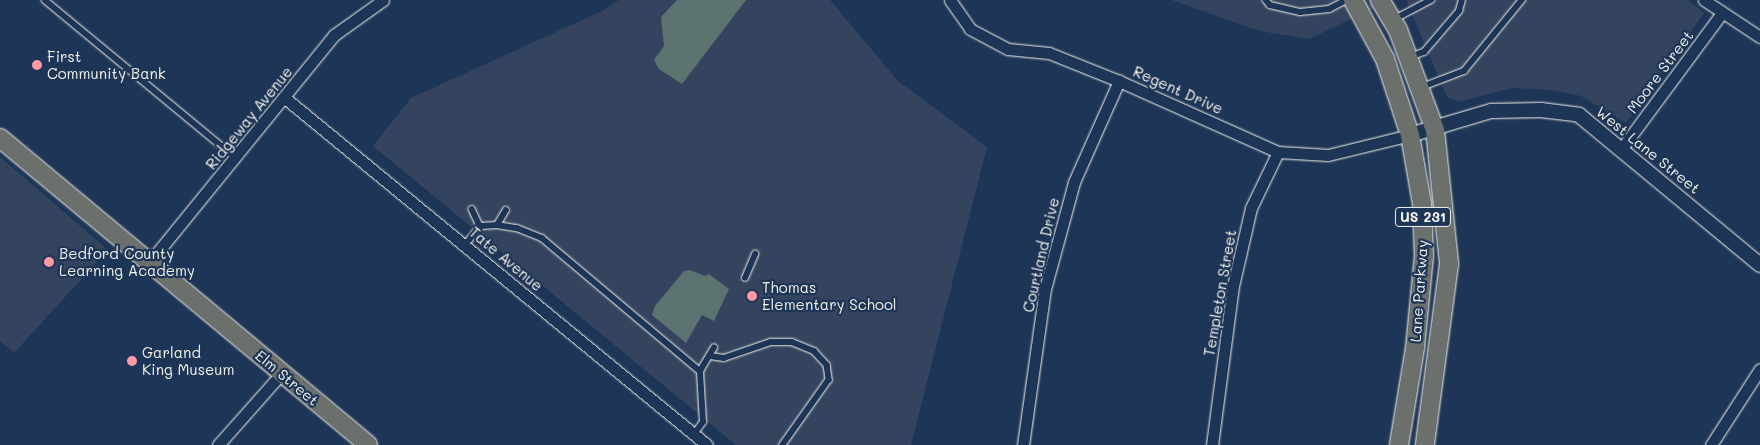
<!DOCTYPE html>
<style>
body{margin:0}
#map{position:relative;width:1760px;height:445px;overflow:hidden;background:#1d3557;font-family:Mali,sans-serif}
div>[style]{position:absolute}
.built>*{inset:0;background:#34445f}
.green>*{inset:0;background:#5c736f}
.roads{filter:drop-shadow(0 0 1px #f4f1e8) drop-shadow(0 0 1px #f4f1e8)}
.service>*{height:5.5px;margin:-2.75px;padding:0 2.75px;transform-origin:2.75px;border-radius:2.75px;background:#1d3557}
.minor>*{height:11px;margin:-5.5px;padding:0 5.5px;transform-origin:5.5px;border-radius:5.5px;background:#1d3557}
.tertiary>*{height:14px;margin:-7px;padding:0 7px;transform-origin:7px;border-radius:7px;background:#1d3557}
.primary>*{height:18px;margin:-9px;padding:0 9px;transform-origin:9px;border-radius:9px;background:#6b706d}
.trunk>*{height:18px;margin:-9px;padding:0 9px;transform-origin:9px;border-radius:9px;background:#6b706d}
.dots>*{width:14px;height:14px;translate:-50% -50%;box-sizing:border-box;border:2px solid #1d3557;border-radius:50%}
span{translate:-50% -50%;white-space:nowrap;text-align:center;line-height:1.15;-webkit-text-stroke:4.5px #1d3557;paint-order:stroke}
.shield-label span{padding:1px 4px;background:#1d3557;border:1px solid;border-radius:4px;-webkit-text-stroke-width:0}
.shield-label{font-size:14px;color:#f4f1e8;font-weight:700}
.poi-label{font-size:15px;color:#f4f1e8}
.left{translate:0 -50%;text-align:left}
.street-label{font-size:15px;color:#f4f1e8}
</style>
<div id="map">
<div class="built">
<div style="clip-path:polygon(619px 0,830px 0,898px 81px,987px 147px,911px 445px,736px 445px,373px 146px,411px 98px,602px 11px)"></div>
<div style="clip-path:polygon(1172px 0,1391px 0,1309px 39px,1259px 31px)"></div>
<div style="clip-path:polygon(1406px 0,1688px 0,1704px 13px,1626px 123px,1581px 96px,1552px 90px,1512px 88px,1458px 102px,1447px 97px)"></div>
<div style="clip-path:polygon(0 157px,108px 250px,14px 353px,0 341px)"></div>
</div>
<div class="green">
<div style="clip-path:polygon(677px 0,746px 0,682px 84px,659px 69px,654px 60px,664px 46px,661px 17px)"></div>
<div style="clip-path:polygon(690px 270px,705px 276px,709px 274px,729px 289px,714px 321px,702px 315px,686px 343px,652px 315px,655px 306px,684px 271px)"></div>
</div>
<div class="roads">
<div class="service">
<div style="left:45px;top:0;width:248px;rotate:39.6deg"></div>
<div style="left:1266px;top:0;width:6px;rotate:51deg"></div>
<div style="left:1270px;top:5px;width:31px;rotate:13deg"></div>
<div style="left:1300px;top:12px;width:29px;rotate:-6deg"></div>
<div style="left:1329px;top:9px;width:20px;rotate:-27deg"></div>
<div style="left:1393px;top:20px;width:43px;rotate:-27.8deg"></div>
<div style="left:1410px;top:57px;width:15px;rotate:-20deg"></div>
<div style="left:1424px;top:52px;width:54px;rotate:-49.5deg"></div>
<div style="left:1459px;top:11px;width:11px;rotate:-75deg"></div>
<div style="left:1422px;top:87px;width:45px;rotate:-20.9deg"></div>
<div style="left:1464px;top:71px;width:92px;rotate:-50.8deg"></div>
<div style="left:472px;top:209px;width:19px;rotate:65deg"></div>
<div style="left:497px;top:225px;width:17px;rotate:-59deg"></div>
<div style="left:466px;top:244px;width:23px;rotate:-52deg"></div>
<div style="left:480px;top:226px;width:17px;rotate:-3deg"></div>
<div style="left:497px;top:225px;width:20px;rotate:9deg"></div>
<div style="left:517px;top:228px;width:27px;rotate:22deg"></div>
<div style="left:542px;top:238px;width:207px;rotate:40.1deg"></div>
<div style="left:745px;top:278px;width:26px;rotate:-67deg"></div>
<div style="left:710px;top:356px;width:14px;rotate:8deg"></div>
<div style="left:724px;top:358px;width:50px;rotate:-18.8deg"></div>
<div style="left:771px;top:342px;width:21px"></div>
<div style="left:792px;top:342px;width:24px;rotate:22deg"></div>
<div style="left:814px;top:351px;width:19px;rotate:47deg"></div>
<div style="left:827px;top:365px;width:15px;rotate:82deg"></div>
<div style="left:829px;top:380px;width:80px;rotate:125.3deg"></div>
<div style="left:694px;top:434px;width:15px;rotate:-53deg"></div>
<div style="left:703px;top:422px;width:51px;rotate:-93.4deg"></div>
<div style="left:700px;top:371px;width:27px;rotate:-59deg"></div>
</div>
<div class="minor">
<div style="left:950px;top:0;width:35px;rotate:55deg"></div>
<div style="left:970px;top:29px;width:43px;rotate:27.8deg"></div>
<div style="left:1008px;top:49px;width:41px;rotate:5.6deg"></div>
<div style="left:1049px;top:53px;width:75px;rotate:21.8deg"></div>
<div style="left:1119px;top:81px;width:174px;rotate:24.1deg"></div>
<div style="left:1278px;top:152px;width:50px;rotate:3.4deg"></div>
<div style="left:1328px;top:155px;width:84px;rotate:-13.7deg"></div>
<div style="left:1704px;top:0;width:67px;rotate:33.5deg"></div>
<div style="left:285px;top:98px;width:546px;rotate:39.43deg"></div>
<div style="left:1622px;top:148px;width:167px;rotate:-53.5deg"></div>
<div style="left:148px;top:264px;width:295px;rotate:-50.9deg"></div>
<div style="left:334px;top:35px;width:60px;rotate:-35.5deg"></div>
<div style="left:218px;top:445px;width:96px;rotate:-48.4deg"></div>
<div style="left:1023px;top:445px;width:158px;rotate:-82deg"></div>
<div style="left:1045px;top:289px;width:111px;rotate:-74.8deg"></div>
<div style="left:1074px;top:182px;width:111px;rotate:-66deg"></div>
<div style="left:1212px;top:445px;width:160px;rotate:-82.5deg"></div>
<div style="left:1233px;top:286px;width:80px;rotate:-77deg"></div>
<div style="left:1251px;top:208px;width:62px;rotate:-64.3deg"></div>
<div style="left:1711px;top:445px;width:90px;rotate:-57.2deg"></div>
</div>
<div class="tertiary">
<div style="left:1410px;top:135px;width:84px;rotate:-16.5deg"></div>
<div style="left:1491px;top:111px;width:50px;rotate:-1.1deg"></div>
<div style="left:1541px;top:110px;width:38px;rotate:7deg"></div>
<div style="left:1579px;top:115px;width:235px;rotate:39.6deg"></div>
</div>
<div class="primary">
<div style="left:0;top:138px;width:479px;rotate:39.8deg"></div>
</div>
<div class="trunk">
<div style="left:1353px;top:0;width:67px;rotate:61.5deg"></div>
<div style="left:1385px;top:59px;width:80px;rotate:71.8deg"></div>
<div style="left:1410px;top:135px;width:70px;rotate:80.1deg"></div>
<div style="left:1422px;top:204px;width:52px;rotate:87.8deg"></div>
<div style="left:1424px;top:256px;width:92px;rotate:95.6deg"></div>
<div style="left:1415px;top:348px;width:98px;rotate:99.4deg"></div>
<div style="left:1380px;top:0;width:35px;rotate:59deg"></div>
<div style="left:1398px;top:30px;width:107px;rotate:69.7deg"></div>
<div style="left:1435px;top:130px;width:135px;rotate:84deg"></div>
<div style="left:1449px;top:264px;width:183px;rotate:97.6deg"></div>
</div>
</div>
<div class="dots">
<div style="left:37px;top:65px;background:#ff9aa2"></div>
<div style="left:49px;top:262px;background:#ff9aa2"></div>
<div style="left:752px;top:296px;background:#ff9aa2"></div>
<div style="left:132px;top:361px;background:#ff9aa2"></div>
</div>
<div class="shield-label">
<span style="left:1423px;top:217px">US 231</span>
</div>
<div class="poi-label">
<span class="left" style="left:47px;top:65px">First<br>Community Bank</span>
<span class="left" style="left:59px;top:262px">Bedford County<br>Learning Academy</span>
<span class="left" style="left:762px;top:296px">Thomas<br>Elementary School</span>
<span class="left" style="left:142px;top:361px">Garland<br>King Museum</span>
</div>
<div class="street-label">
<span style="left:1660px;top:72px;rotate:-53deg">Moore Street</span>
<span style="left:1178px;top:90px;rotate:24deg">Regent Drive</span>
<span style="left:249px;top:118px;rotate:-51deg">Ridgeway Avenue</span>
<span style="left:1648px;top:150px;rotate:39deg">West Lane Street</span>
<span style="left:1041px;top:255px;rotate:-77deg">Courtland Drive</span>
<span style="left:506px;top:259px;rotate:40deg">Tate Avenue</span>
<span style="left:1419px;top:291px;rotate:-86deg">Lane Parkway</span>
<span style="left:1220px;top:293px;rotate:-80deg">Templeton Street</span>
<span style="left:287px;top:378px;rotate:40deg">Elm Street</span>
</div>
</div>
